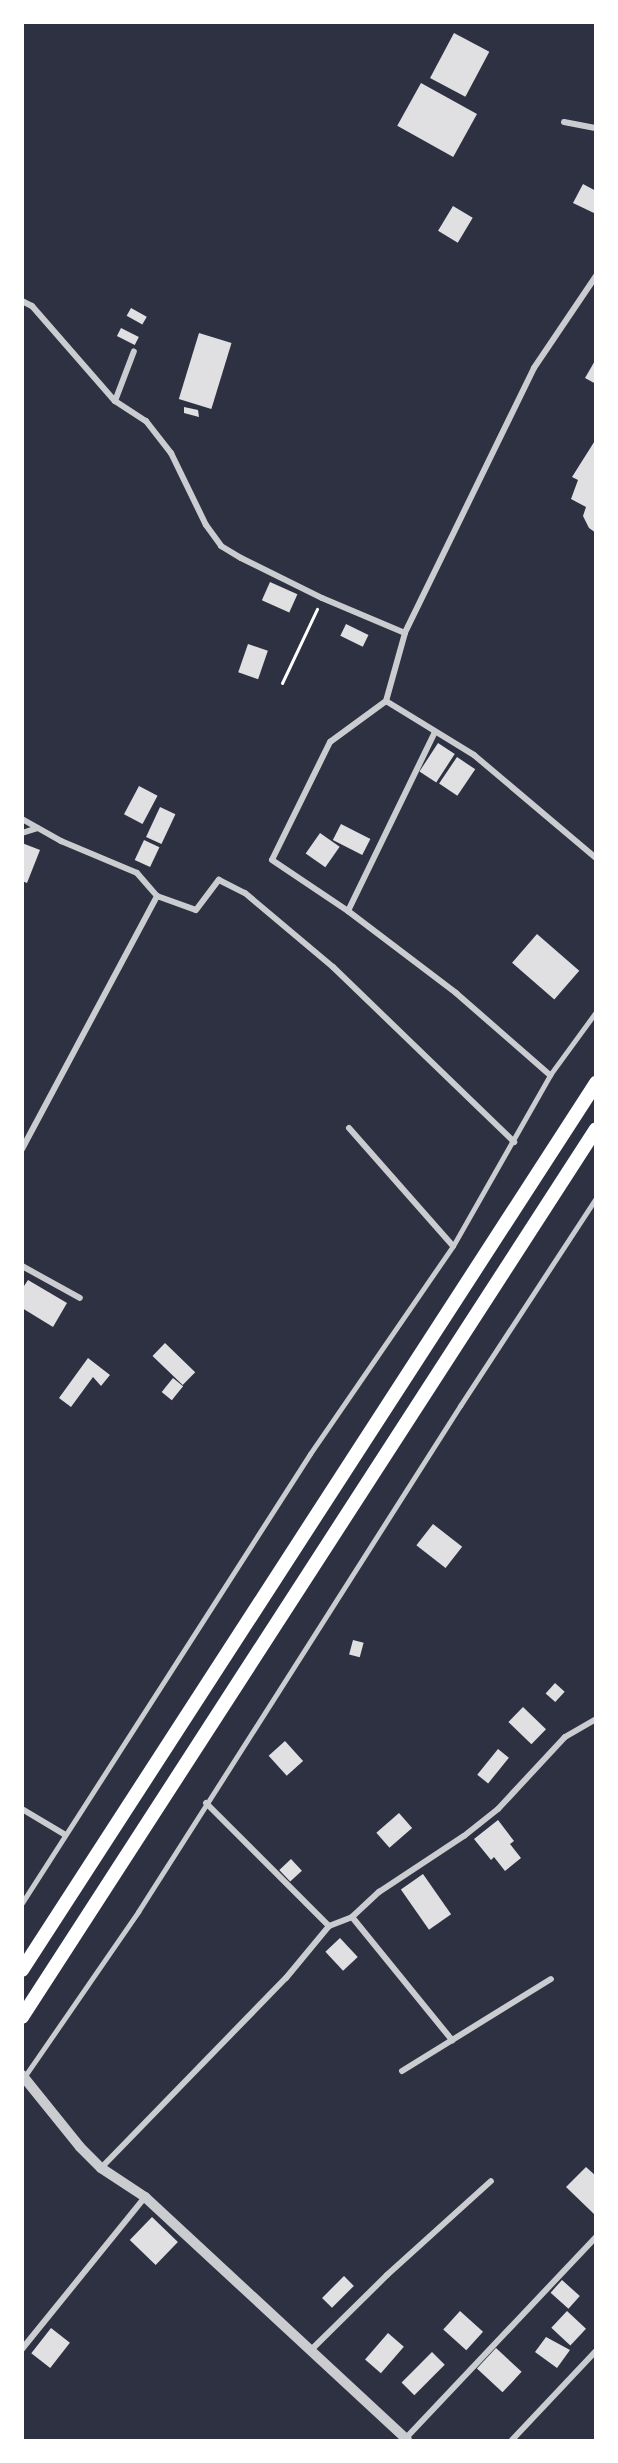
<!DOCTYPE html>
<style>
body{margin:0}
#map{position:relative;width:618px;height:2463px;overflow:hidden;background:#2d3142;font-family:"Sofia Sans Condensed",sans-serif}
div>[style]{position:absolute}
.building>*{inset:0;background:#e0e0e3;transform-origin:0 0}
.path>*{height:3px;margin:-1.5px;padding:0 1.5px;transform-origin:1.5px;border-radius:1.5px;background:#fff}
.service>*{height:4.5px;margin:-2.25px;padding:0 2.25px;transform-origin:2.25px;border-radius:2.25px;background:#caccd0}
.minor>*{height:6px;margin:-3px;padding:0 3px;transform-origin:3px;border-radius:3px;background:#caccd0}
.tertiary>*{height:10px;margin:-5px;padding:0 5px;transform-origin:5px;border-radius:5px;background:#caccd0}
.trunk>*{height:14px;margin:-7px;padding:0 7px;transform-origin:7px;border-radius:7px;background:#fff}
span{translate:-50% -50%;white-space:nowrap;text-align:center;line-height:1.15;-webkit-text-stroke:6px #fff;paint-order:stroke}
.frame{position:absolute;inset:0;border:24px solid #fff;pointer-events:none}
</style>
<div id="map">
<div class="building">
<div style="left:454px;top:33px;width:40px;height:51px;rotate:28deg"></div>
<div style="left:421px;top:83px;width:64px;height:49px;rotate:29deg"></div>
<div style="clip-path:polygon(583px 184px,596px 191px,596px 214px,573px 203px)"></div>
<div style="left:453px;top:206px;width:23px;height:29px;rotate:31deg"></div>
<div style="left:131px;top:308px;width:18px;height:9px;rotate:29deg"></div>
<div style="left:121px;top:328px;width:20px;height:9px;rotate:27deg"></div>
<div style="left:199px;top:333px;width:34px;height:69px;rotate:17deg"></div>
<div style="clip-path:polygon(596px 359px,596px 384px,585px 378px)"></div>
<div style="clip-path:polygon(184px 407px,198px 410px,199px 417px,184px 413px)"></div>
<div style="clip-path:polygon(596px 439px,596px 533px,589px 528px,583px 516px,586px 507px,571px 499px,578px 480px,572px 477px)"></div>
<div style="left:270px;top:582px;width:30px;height:20px;rotate:24deg"></div>
<div style="left:346px;top:624px;width:25px;height:13px;rotate:26deg"></div>
<div style="left:248px;top:644px;width:21px;height:30px;rotate:19deg"></div>
<div style="left:438px;top:743px;width:20px;height:34px;rotate:33deg"></div>
<div style="left:457px;top:757px;width:22px;height:32px;rotate:34deg"></div>
<div style="left:139px;top:786px;width:21px;height:32px;rotate:28deg"></div>
<div style="left:160px;top:807px;width:17px;height:33px;rotate:25deg"></div>
<div style="left:341px;top:824px;width:33px;height:18px;rotate:27deg"></div>
<div style="left:320px;top:833px;width:24px;height:25px;rotate:35deg"></div>
<div style="left:144px;top:840px;width:17px;height:22px;rotate:25deg"></div>
<div style="clip-path:polygon(22px 843px,40px 850px,27px 883px,22px 881px)"></div>
<div style="left:537px;top:934px;width:56px;height:38px;rotate:41deg"></div>
<div style="clip-path:polygon(28px 1280px,67px 1303px,53px 1327px,22px 1308px,22px 1289px)"></div>
<div style="left:165px;top:1343px;width:42px;height:18px;rotate:44deg"></div>
<div style="clip-path:polygon(88px 1358px,110px 1375px,101px 1386px,93px 1377px,71px 1407px,59px 1398px)"></div>
<div style="left:173px;top:1378px;width:13px;height:18px;rotate:39deg"></div>
<div style="left:433px;top:1524px;width:37px;height:27px;rotate:38deg"></div>
<div style="left:353px;top:1640px;width:11px;height:15px;rotate:15deg"></div>
<div style="left:555px;top:1683px;width:13px;height:14px;rotate:42deg"></div>
<div style="left:523px;top:1707px;width:32px;height:21px;rotate:44deg"></div>
<div style="left:285px;top:1741px;width:27px;height:22px;rotate:48deg"></div>
<div style="left:498px;top:1749px;width:14px;height:33px;rotate:39deg"></div>
<div style="left:399px;top:1813px;width:20px;height:30px;rotate:49deg"></div>
<div style="clip-path:polygon(498px 1820px,514px 1841px,510px 1844px,521px 1858px,505px 1871px,494px 1857px,491px 1860px,474px 1839px)"></div>
<div style="left:291px;top:1859px;width:16px;height:16px;rotate:47deg"></div>
<div style="left:423px;top:1874px;width:49px;height:27px;rotate:55deg"></div>
<div style="left:340px;top:1938px;width:26px;height:20px;rotate:47deg"></div>
<div style="clip-path:polygon(586px 2167px,596px 2176px,594px 2214px,566px 2187px)"></div>
<div style="left:152px;top:2217px;width:36px;height:32px;rotate:44deg"></div>
<div style="left:344px;top:2276px;width:14px;height:31px;rotate:45deg"></div>
<div style="left:562px;top:2280px;width:24px;height:17px;rotate:42deg"></div>
<div style="left:460px;top:2311px;width:31px;height:25px;rotate:42deg"></div>
<div style="left:567px;top:2311px;width:26px;height:23px;rotate:43deg"></div>
<div style="left:51px;top:2328px;width:24px;height:32px;rotate:38deg"></div>
<div style="left:388px;top:2333px;width:21px;height:35px;rotate:41deg"></div>
<div style="clip-path:polygon(546px 2337px,570px 2350px,557px 2368px,535px 2352px)"></div>
<div style="left:496px;top:2348px;width:35px;height:28px;rotate:43deg"></div>
<div style="left:432px;top:2352px;width:18px;height:43px;rotate:45deg"></div>
</div>
<div class="path">
<div style="left:282px;top:683px;width:82px;rotate:-64.7deg"></div>
</div>
<div class="service">
<div style="left:22px;top:1903px;width:533px;rotate:-57.32deg"></div>
<div style="left:310px;top:1454px;width:252px;rotate:-55.5deg"></div>
<div style="left:453px;top:1246px;width:197px;rotate:-60.4deg"></div>
<div style="left:550px;top:1075px;width:78px;rotate:-53.9deg"></div>
<div style="left:25px;top:2076px;width:199px;rotate:-55.4deg"></div>
<div style="left:138px;top:1912px;width:600px;rotate:-57.53deg"></div>
<div style="left:460px;top:1406px;width:249px;rotate:-56.8deg"></div>
</div>
<div class="minor">
<div style="left:564px;top:122px;width:33px;rotate:11deg"></div>
<div style="left:596px;top:276px;width:111px;rotate:124deg"></div>
<div style="left:534px;top:368px;width:295px;rotate:116deg"></div>
<div style="left:405px;top:633px;width:71px;rotate:105.6deg"></div>
<div style="left:386px;top:701px;width:103px;rotate:31.5deg"></div>
<div style="left:474px;top:755px;width:160px;rotate:40.2deg"></div>
<div style="left:22px;top:301px;width:11px;rotate:27deg"></div>
<div style="left:32px;top:306px;width:126px;rotate:48.9deg"></div>
<div style="left:115px;top:401px;width:37px;rotate:33deg"></div>
<div style="left:146px;top:421px;width:41px;rotate:52deg"></div>
<div style="left:171px;top:453px;width:80px;rotate:64.1deg"></div>
<div style="left:206px;top:525px;width:26px;rotate:54deg"></div>
<div style="left:221px;top:546px;width:23px;rotate:31deg"></div>
<div style="left:241px;top:558px;width:90px;rotate:26.3deg"></div>
<div style="left:322px;top:598px;width:90px;rotate:22.9deg"></div>
<div style="left:115px;top:401px;width:53px;rotate:-69.2deg"></div>
<div style="left:386px;top:701px;width:69px;rotate:143.8deg"></div>
<div style="left:330px;top:742px;width:131px;rotate:116.2deg"></div>
<div style="left:272px;top:860px;width:92px;rotate:33.9deg"></div>
<div style="left:348px;top:911px;width:136px;rotate:37.2deg"></div>
<div style="left:456px;top:993px;width:125px;rotate:41.1deg"></div>
<div style="left:22px;top:819px;width:45px;rotate:29.4deg"></div>
<div style="left:61px;top:841px;width:82px;rotate:22.8deg"></div>
<div style="left:137px;top:873px;width:30px;rotate:49deg"></div>
<div style="left:157px;top:896px;width:41px;rotate:19.7deg"></div>
<div style="left:196px;top:910px;width:38px;rotate:-53deg"></div>
<div style="left:219px;top:880px;width:29px;rotate:27deg"></div>
<div style="left:245px;top:893px;width:115px;rotate:40.1deg"></div>
<div style="left:333px;top:967px;width:252px;rotate:44deg"></div>
<div style="left:22px;top:833px;width:16px;rotate:-18deg"></div>
<div style="left:348px;top:911px;width:199px;rotate:-64.1deg"></div>
<div style="left:349px;top:1128px;width:157px;rotate:48.6deg"></div>
<div style="left:22px;top:1149px;width:287px;rotate:-61.9deg"></div>
<div style="left:22px;top:1266px;width:66px;rotate:28.9deg"></div>
<div style="left:206px;top:1803px;width:174px;rotate:45deg"></div>
<div style="left:22px;top:1809px;width:49px;rotate:30.8deg"></div>
<div style="left:352px;top:1917px;width:159px;rotate:50.9deg"></div>
<div style="left:402px;top:2071px;width:175px;rotate:-31.7deg"></div>
<div style="left:101px;top:2168px;width:265px;rotate:-45.8deg"></div>
<div style="left:286px;top:1978px;width:67px;rotate:-50.4deg"></div>
<div style="left:329px;top:1926px;width:25px;rotate:-21deg"></div>
<div style="left:352px;top:1917px;width:37px;rotate:-43deg"></div>
<div style="left:379px;top:1892px;width:102px;rotate:-33.4deg"></div>
<div style="left:464px;top:1836px;width:43px;rotate:-38.5deg"></div>
<div style="left:498px;top:1809px;width:98px;rotate:-47.1deg"></div>
<div style="left:565px;top:1737px;width:36px;rotate:-30deg"></div>
<div style="left:22px;top:2349px;width:196px;rotate:-51deg"></div>
<div style="left:310px;top:2351px;width:108px;rotate:-44.6deg"></div>
<div style="left:387px;top:2275px;width:140px;rotate:-42.1deg"></div>
<div style="left:405px;top:2439px;width:278px;rotate:-46.6deg"></div>
<div style="left:512px;top:2440px;width:122px;rotate:-46.7deg"></div>
</div>
<div class="tertiary">
<div style="left:22px;top:2075px;width:92px;rotate:51.1deg"></div>
<div style="left:80px;top:2147px;width:30px;rotate:45deg"></div>
<div style="left:101px;top:2168px;width:53px;rotate:33.4deg"></div>
<div style="left:145px;top:2197px;width:357px;rotate:42.8deg"></div>
</div>
<div class="trunk">
<div style="left:22px;top:1970px;width:1057px;rotate:-57.09deg"></div>
<div style="left:22px;top:2017px;width:1057px;rotate:-57.12deg"></div>
</div>
<div class="frame"></div>
</div>
